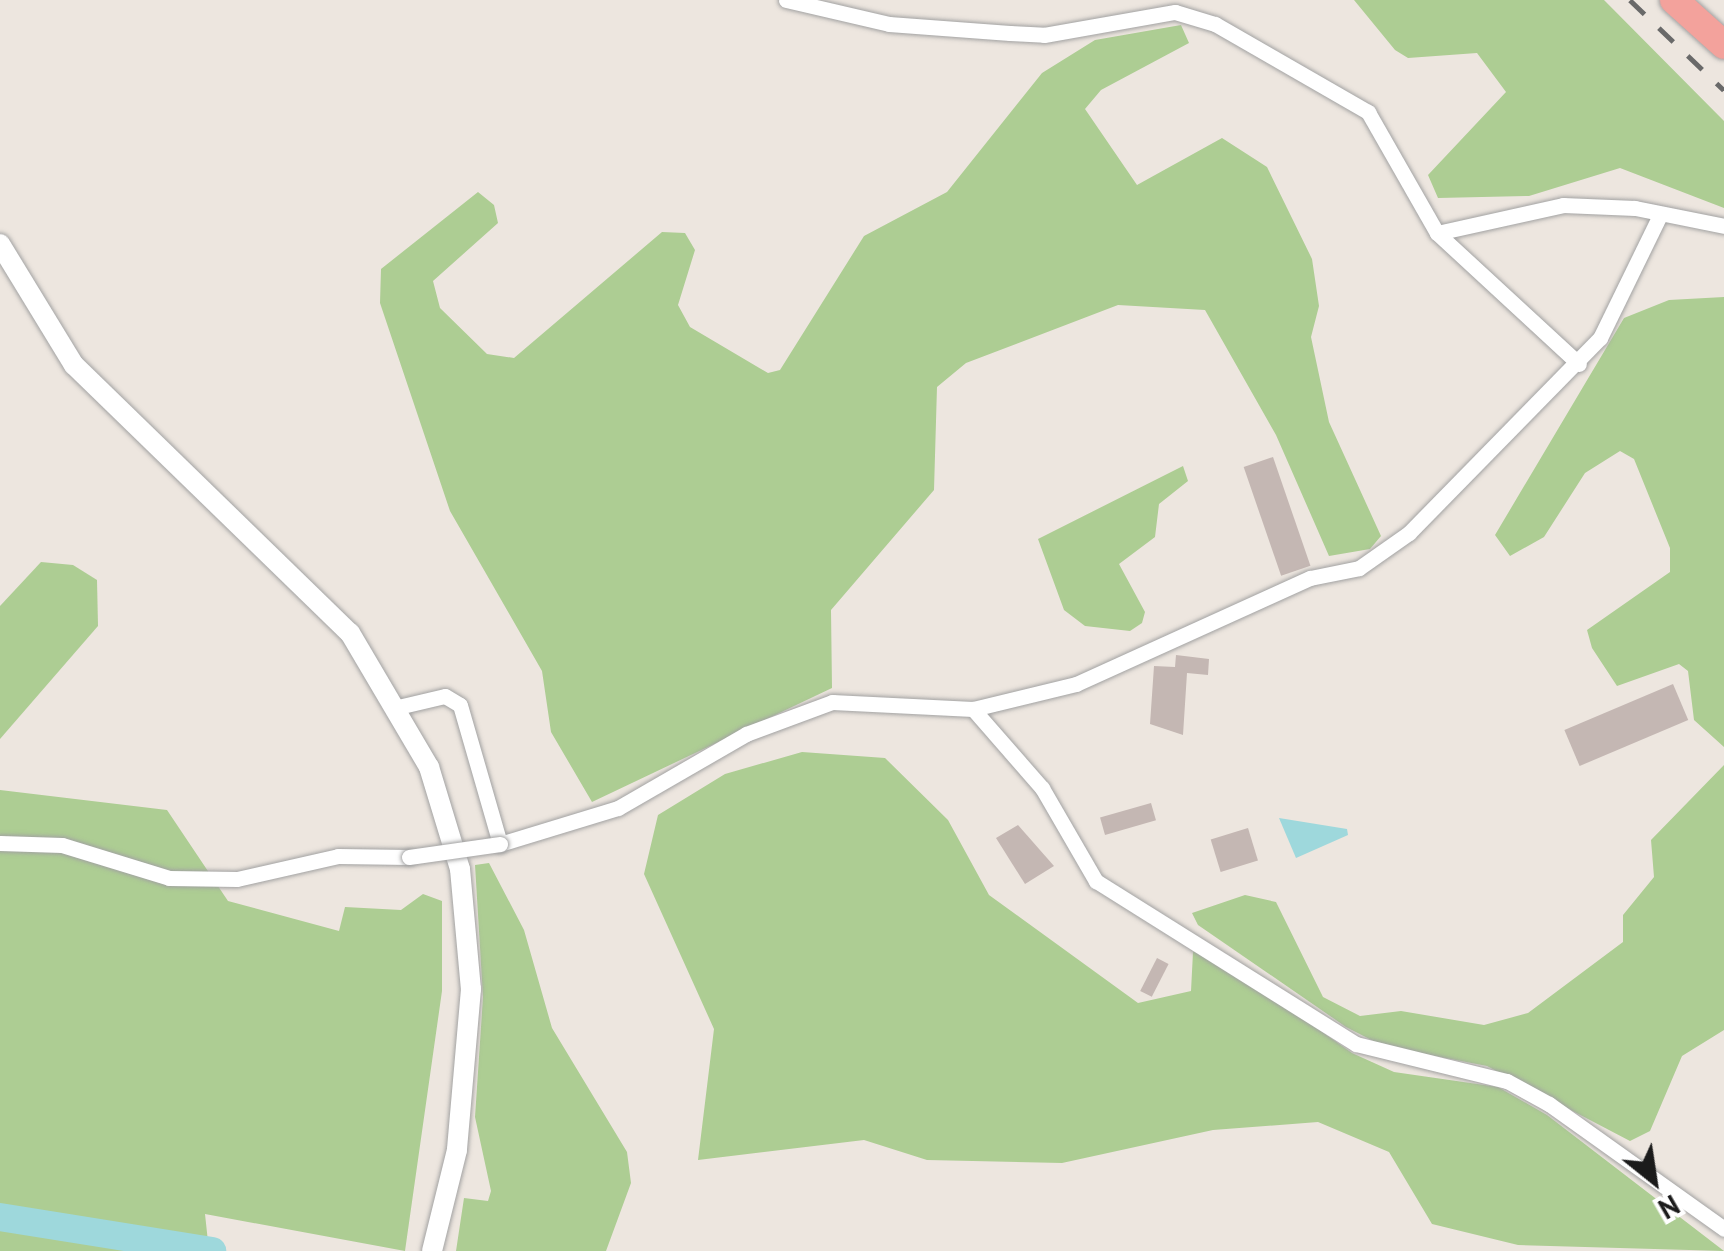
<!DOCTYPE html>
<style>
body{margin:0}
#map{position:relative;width:1724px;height:1251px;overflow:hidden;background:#ede6df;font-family:"PT Sans",sans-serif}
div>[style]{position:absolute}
.forest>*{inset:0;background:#adcd93}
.water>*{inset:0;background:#9ed8dc}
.river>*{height:28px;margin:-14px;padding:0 14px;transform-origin:14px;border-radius:14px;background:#9ed8dc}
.building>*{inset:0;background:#c4b7b3;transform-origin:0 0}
.roads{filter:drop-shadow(0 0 2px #a2a2a2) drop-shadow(0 0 2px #a2a2a2)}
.minor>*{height:15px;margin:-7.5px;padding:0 7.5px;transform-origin:7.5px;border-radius:7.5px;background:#fff}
.tertiary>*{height:20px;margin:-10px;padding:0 10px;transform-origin:10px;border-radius:10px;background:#fff}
.trunk>*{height:28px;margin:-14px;padding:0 14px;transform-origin:14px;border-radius:14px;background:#f3a29c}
.rail>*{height:5px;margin-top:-2.5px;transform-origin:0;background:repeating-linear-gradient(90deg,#696969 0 20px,transparent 0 40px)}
.bridges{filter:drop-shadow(0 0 2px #a2a2a2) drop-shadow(0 0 2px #a2a2a2)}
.minor-bridge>*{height:15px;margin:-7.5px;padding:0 7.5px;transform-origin:7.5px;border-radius:7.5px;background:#fff}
span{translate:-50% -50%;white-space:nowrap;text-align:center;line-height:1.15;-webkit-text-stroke:10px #fff;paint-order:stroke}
.north{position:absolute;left:1604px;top:1131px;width:100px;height:100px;-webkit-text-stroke:8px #fff;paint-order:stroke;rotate:150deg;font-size:28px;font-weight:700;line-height:40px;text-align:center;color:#1b1b1b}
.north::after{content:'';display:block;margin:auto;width:35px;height:45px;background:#1b1b1b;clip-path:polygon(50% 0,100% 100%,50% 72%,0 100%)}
</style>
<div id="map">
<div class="forest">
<div style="clip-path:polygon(1354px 0,1604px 0,1724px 121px,1724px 208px,1620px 168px,1529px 196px,1438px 198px,1428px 175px,1506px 92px,1477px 53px,1408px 58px,1395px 50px)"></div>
<div style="clip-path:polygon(1181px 25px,1189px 43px,1101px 90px,1085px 109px,1137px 185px,1222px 138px,1267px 167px,1312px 259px,1319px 306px,1311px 337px,1329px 422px,1381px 536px,1370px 549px,1329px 556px,1276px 435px,1205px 310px,1118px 305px,966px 363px,937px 387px,934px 490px,831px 610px,832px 688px,592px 802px,551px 732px,542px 671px,450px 511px,380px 303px,381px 269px,478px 192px,494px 205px,498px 223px,433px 281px,440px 308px,487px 354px,514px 358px,662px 232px,685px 233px,695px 250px,678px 305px,690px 327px,768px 373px,780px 370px,864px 236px,947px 192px,1042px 73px,1095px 40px)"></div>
<div style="clip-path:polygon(1724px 297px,1724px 747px,1694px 720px,1688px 671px,1679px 664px,1617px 686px,1592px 648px,1587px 630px,1670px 572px,1670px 548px,1634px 459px,1620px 451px,1585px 473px,1544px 537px,1510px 556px,1495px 535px,1624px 318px,1669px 300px)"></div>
<div style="clip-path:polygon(1183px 466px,1188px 481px,1159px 504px,1155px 537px,1119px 564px,1145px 612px,1142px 623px,1130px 631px,1085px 626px,1064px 610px,1038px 539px)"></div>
<div style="clip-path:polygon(41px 562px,73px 565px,97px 580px,98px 626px,0 739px,0 606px)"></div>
<div style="clip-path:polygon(802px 752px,885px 758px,948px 820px,989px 895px,1138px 1003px,1191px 991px,1193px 952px,1205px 949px,1352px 1053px,1394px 1072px,1498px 1087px,1547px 1115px,1724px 1251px,1518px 1245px,1432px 1224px,1389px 1152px,1318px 1122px,1213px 1130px,1062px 1163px,927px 1160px,864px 1140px,698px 1160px,714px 1029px,644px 874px,658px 815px,725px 774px)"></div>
<div style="clip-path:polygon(1724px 765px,1724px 1030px,1682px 1056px,1650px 1131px,1630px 1141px,1487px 1066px,1383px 1046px,1346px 1027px,1198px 925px,1192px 913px,1245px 895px,1276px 902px,1323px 997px,1360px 1016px,1401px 1011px,1484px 1025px,1528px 1013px,1623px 942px,1623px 915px,1654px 877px,1651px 840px)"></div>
<div style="clip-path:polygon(0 790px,167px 810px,228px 901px,339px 931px,345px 907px,401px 910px,423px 894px,442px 901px,442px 991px,405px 1251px,205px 1214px,209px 1251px,0 1251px)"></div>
<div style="clip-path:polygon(489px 863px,524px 930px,552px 1028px,627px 1152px,631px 1183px,606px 1251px,456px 1251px,464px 1198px,488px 1201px,491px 1191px,475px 1117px,483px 997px,475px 865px)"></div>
</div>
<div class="water">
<div style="clip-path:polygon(1279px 818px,1347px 829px,1348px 835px,1296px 858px)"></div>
</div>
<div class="river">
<div style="left:0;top:1217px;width:215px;rotate:9.1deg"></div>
</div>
<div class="building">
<div style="left:1273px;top:457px;width:115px;height:31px;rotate:71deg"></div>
<div style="clip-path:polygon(1176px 655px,1209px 659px,1208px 675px,1187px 673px,1183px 735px,1150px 724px,1154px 666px,1175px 667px)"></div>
<div style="left:1673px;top:684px;width:39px;height:118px;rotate:67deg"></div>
<div style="left:1151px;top:803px;width:18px;height:53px;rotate:74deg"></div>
<div style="clip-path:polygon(1018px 825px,1054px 866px,1025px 884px,996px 838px)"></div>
<div style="left:1248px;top:828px;width:34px;height:39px;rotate:73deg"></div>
<div style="left:1157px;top:958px;width:13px;height:37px;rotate:27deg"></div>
</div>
<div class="roads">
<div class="minor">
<div style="left:786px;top:0;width:106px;rotate:13.1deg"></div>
<div style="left:889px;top:24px;width:121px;rotate:4.3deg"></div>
<div style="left:1010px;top:33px;width:34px;rotate:3deg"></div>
<div style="left:1044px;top:35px;width:133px;rotate:-10deg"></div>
<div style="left:1175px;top:12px;width:42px;rotate:16.7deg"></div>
<div style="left:1215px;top:24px;width:177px;rotate:29.9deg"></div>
<div style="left:1368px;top:112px;width:139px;rotate:60.3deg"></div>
<div style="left:1437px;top:233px;width:193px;rotate:42.7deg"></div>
<div style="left:1437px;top:233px;width:129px;rotate:-12.5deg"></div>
<div style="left:1563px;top:205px;width:72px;rotate:2.4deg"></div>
<div style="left:1635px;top:208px;width:91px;rotate:11.4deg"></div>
<div style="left:398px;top:707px;width:48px;rotate:-13.2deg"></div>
<div style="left:445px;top:696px;width:17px;rotate:31deg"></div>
<div style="left:460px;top:705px;width:145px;rotate:73.9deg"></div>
<div style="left:500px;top:844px;width:123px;rotate:-17deg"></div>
<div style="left:618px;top:808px;width:148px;rotate:-30deg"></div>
<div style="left:746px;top:734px;width:92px;rotate:-20.4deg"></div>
<div style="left:832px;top:702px;width:141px;rotate:2.8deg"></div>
<div style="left:973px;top:709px;width:106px;rotate:-13.6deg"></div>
<div style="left:1076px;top:684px;width:257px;rotate:-24.4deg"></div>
<div style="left:1310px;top:578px;width:50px;rotate:-11.5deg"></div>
<div style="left:1359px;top:568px;width:61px;rotate:-35deg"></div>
<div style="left:1409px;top:533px;width:273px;rotate:-45.6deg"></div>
<div style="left:1600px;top:338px;width:135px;rotate:-64deg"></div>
<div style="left:973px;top:709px;width:105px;rotate:48.9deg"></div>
<div style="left:1042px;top:788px;width:108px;rotate:59.9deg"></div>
<div style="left:1096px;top:881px;width:307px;rotate:32.1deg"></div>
<div style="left:1356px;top:1044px;width:155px;rotate:13.8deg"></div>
<div style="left:1507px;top:1081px;width:48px;rotate:28.7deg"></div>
<div style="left:1549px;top:1104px;width:215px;rotate:35.5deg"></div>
<div style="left:0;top:843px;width:62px;rotate:1.8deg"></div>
<div style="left:62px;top:845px;width:112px;rotate:17.1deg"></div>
<div style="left:169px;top:878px;width:68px;rotate:0.8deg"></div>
<div style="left:237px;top:879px;width:104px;rotate:-12.8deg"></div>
<div style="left:338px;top:856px;width:71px;rotate:0.8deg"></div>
</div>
<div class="tertiary">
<div style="left:0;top:244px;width:142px;rotate:58.6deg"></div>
<div style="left:74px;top:365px;width:385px;rotate:44.2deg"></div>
<div style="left:350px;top:633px;width:156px;rotate:59.5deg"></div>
<div style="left:429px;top:767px;width:107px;rotate:73.1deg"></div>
<div style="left:460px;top:869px;width:121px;rotate:84.8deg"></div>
<div style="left:471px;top:989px;width:162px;rotate:95deg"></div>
<div style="left:457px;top:1150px;width:104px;rotate:103.9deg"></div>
</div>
<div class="trunk">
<div style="left:1674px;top:0;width:67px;rotate:42deg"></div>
</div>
</div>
<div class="rail">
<div style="left:1630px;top:0;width:130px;rotate:43.8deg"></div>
</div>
<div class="bridges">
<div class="minor-bridge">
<div style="left:409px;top:857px;width:92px;rotate:-8.1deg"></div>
</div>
</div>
<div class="north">N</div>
</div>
